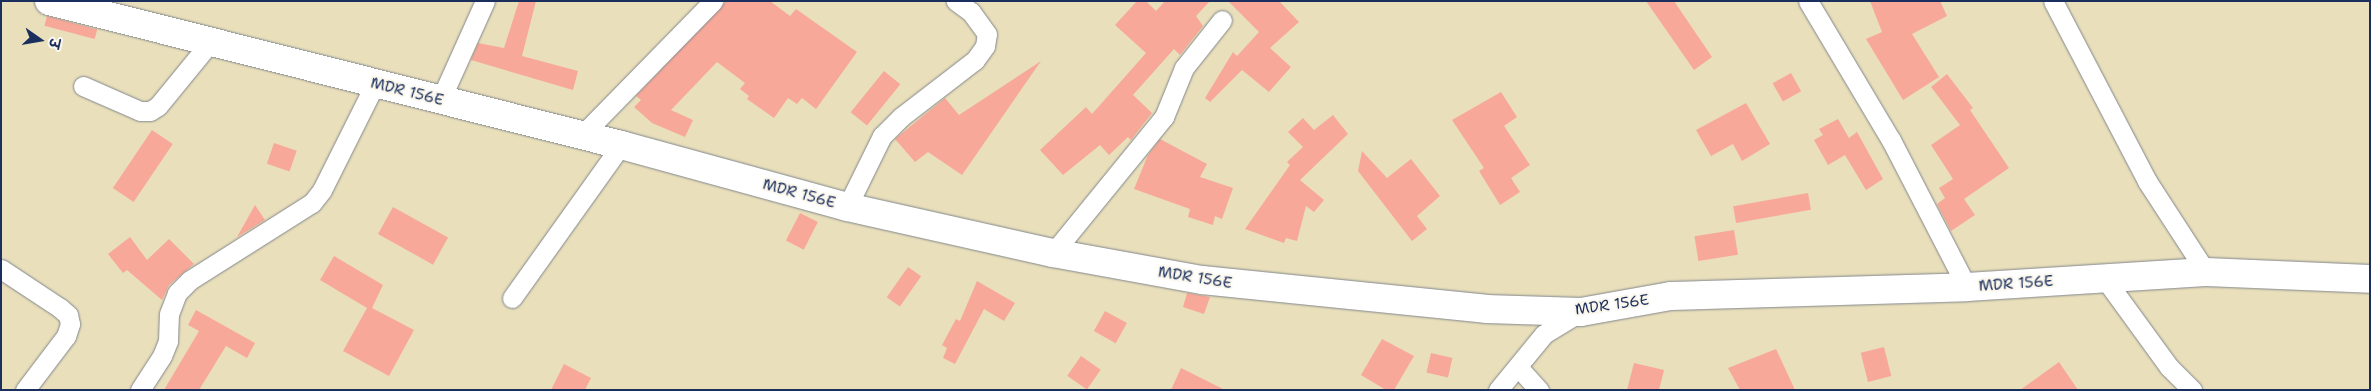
<!DOCTYPE html>
<meta charset="utf-8">
<style>
body{margin:0}
#map{position:relative;width:2371px;height:391px;overflow:hidden;background:#e9dfbb;font-family:"Shantell Sans","Playpen Sans Deva",sans-serif}
div>[style]{position:absolute}
.building>*{inset:0;background:#f8a899;transform-origin:0 0}
.roads{filter:drop-shadow(0 0 1px #82878c) drop-shadow(0 0 1px #82878c)}
.street>*{height:19px;margin:-9.5px;padding:0 9.5px;transform-origin:9.5px;border-radius:9.5px;background:#fff}
.secondary>*{height:28px;margin:-14px;padding:0 14px;transform-origin:14px;border-radius:14px;background:#fff}
span{translate:-50% -50%;white-space:nowrap;text-align:center;line-height:1.15;-webkit-text-stroke:4px #fbf7ec;paint-order:stroke}
.street-label{font-size:15px;color:#1b2f5e}
.frame{position:absolute;inset:0;border:2px solid #1b2f5e;pointer-events:none}
.north{position:absolute;left:15px;top:15px;width:50px;height:50px;-webkit-text-stroke:4px #fbf7ec;paint-order:stroke;rotate:103deg;font-size:14px;font-weight:700;line-height:20px;text-align:center;color:#1b2f5e}
.north::after{content:'';display:block;margin:auto;width:18px;height:22px;background:#1b2f5e;clip-path:polygon(50% 0,100% 100%,50% 72%,0 100%)}
</style>
<div id="map">
<div class="building">
<div style="clip-path:polygon(519px 1px,536px 1px,522px 56px,578px 71px,573px 90px,471px 60px,478px 43px,504px 48px)"></div>
<div style="clip-path:polygon(726px 1px,770px 1px,790px 16px,796px 9px,857px 52px,816px 109px,802px 98px,797px 104px,788px 98px,774px 118px,747px 99px,749px 96px,740px 89px,745px 83px,717px 62px,671px 110px,693px 120px,685px 137px,652px 123px,634px 107px,641px 100px,636px 96px)"></div>
<div style="clip-path:polygon(1137px 1px,1146px 1px,1156px 11px,1165px 1px,1210px 1px,1196px 16px,1203px 26px,1180px 55px,1174px 49px,1133px 95px,1152px 113px,1131px 140px,1128px 137px,1109px 155px,1100px 145px,1063px 175px,1040px 150px,1086px 107px,1092px 114px,1146px 53px,1115px 25px)"></div>
<div style="clip-path:polygon(1228px 1px,1279px 1px,1299px 22px,1270px 48px,1291px 67px,1269px 92px,1242px 70px,1210px 102px,1205px 98px,1233px 52px,1237px 56px,1259px 32px)"></div>
<div style="clip-path:polygon(1646px 1px,1674px 1px,1712px 57px,1694px 70px)"></div>
<div style="clip-path:polygon(1870px 1px,1940px 1px,1947px 16px,1912px 34px,1939px 77px,1903px 100px,1866px 39px,1882px 32px)"></div>
<div style="left:47px;top:16px;width:52px;height:10px;rotate:15deg"></div>
<div style="clip-path:polygon(1041px 61px,962px 175px,928px 152px,915px 162px,895px 139px,945px 98px,959px 115px)"></div>
<div style="left:884px;top:71px;width:21px;height:53px;rotate:39deg"></div>
<div style="left:1791px;top:73px;width:21px;height:21px;rotate:61deg"></div>
<div style="clip-path:polygon(1947px 74px,1973px 108px,1970px 110px,2009px 168px,1964px 199px,1975px 215px,1951px 231px,1937px 204px,1945px 198px,1939px 188px,1953px 179px,1931px 145px,1960px 125px,1931px 87px)"></div>
<div style="clip-path:polygon(1501px 92px,1517px 117px,1504px 126px,1530px 165px,1511px 178px,1520px 192px,1500px 205px,1479px 171px,1484px 168px,1452px 120px)"></div>
<div style="clip-path:polygon(1746px 103px,1770px 144px,1742px 161px,1733px 144px,1711px 156px,1696px 130px)"></div>
<div style="clip-path:polygon(1333px 115px,1348px 134px,1300px 180px,1324px 200px,1314px 212px,1306px 206px,1297px 241px,1286px 238px,1284px 243px,1245px 229px,1290px 165px,1287px 162px,1303px 147px,1288px 132px,1303px 118px,1314px 130px)"></div>
<div style="clip-path:polygon(1838px 119px,1849px 138px,1857px 132px,1883px 179px,1866px 190px,1845px 155px,1828px 165px,1814px 140px,1823px 135px,1819px 129px)"></div>
<div style="left:152px;top:130px;width:25px;height:70px;rotate:34deg"></div>
<div style="clip-path:polygon(1160px 139px,1207px 164px,1200px 177px,1233px 188px,1222px 219px,1215px 216px,1213px 225px,1188px 217px,1190px 209px,1134px 189px,1148px 155px)"></div>
<div style="left:274px;top:143px;width:24px;height:22px;rotate:19deg"></div>
<div style="clip-path:polygon(1362px 151px,1387px 178px,1411px 159px,1440px 196px,1417px 216px,1427px 229px,1412px 241px,1358px 171px)"></div>
<div style="left:1808px;top:193px;width:17px;height:76px;rotate:80deg"></div>
<div style="clip-path:polygon(255px 205px,265px 220px,237px 237px)"></div>
<div style="left:393px;top:207px;width:63px;height:31px;rotate:29deg"></div>
<div style="left:800px;top:213px;width:20px;height:31px;rotate:27deg"></div>
<div style="left:1734px;top:230px;width:25px;height:40px;rotate:81deg"></div>
<div style="clip-path:polygon(130px 237px,147px 260px,169px 239px,194px 264px,169px 285px,162px 300px,127px 270px,123px 273px,108px 254px)"></div>
<div style="clip-path:polygon(334px 256px,383px 285px,372px 308px,414px 330px,389px 376px,343px 351px,367px 308px,320px 280px)"></div>
<div style="left:908px;top:267px;width:16px;height:37px;rotate:35deg"></div>
<div style="clip-path:polygon(977px 281px,1015px 303px,1004px 321px,984px 309px,955px 364px,943px 358px,947px 348px,942px 345px,956px 319px,960px 321px)"></div>
<div style="clip-path:polygon(1187px 293px,1210px 297px,1204px 314px,1183px 307px)"></div>
<div style="clip-path:polygon(196px 310px,255px 343px,247px 358px,226px 346px,199px 390px,164px 390px,199px 331px,188px 325px)"></div>
<div style="left:1105px;top:311px;width:25px;height:23px;rotate:29deg"></div>
<div style="clip-path:polygon(1382px 339px,1414px 356px,1394px 390px,1386px 390px,1361px 375px)"></div>
<div style="left:1884px;top:347px;width:30px;height:24px;rotate:76deg"></div>
<div style="clip-path:polygon(1776px 349px,1795px 390px,1740px 390px,1728px 368px)"></div>
<div style="left:1431px;top:353px;width:22px;height:20px;rotate:13deg"></div>
<div style="left:1081px;top:356px;width:24px;height:24px;rotate:35deg"></div>
<div style="clip-path:polygon(2059px 362px,2078px 390px,2020px 390px)"></div>
<div style="clip-path:polygon(1634px 363px,1664px 370px,1659px 390px,1627px 390px)"></div>
<div style="clip-path:polygon(564px 364px,591px 378px,585px 390px,551px 390px)"></div>
<div style="clip-path:polygon(1181px 368px,1225px 390px,1171px 390px)"></div>
</div>
<div class="roads">
<div class="street">
<div style="left:1808px;top:1px;width:162px;rotate:59.2deg"></div>
<div style="left:1891px;top:140px;width:165px;rotate:62.7deg"></div>
<div style="left:2053px;top:1px;width:203px;rotate:62.4deg"></div>
<div style="left:2147px;top:181px;width:108px;rotate:57deg"></div>
<div style="left:83px;top:86px;width:62px;rotate:23.7deg"></div>
<div style="left:140px;top:111px;width:10px"></div>
<div style="left:150px;top:111px;width:9px;rotate:-32deg"></div>
<div style="left:158px;top:106px;width:85px;rotate:-50.7deg"></div>
<div style="left:440px;top:101px;width:110px;rotate:-65.8deg"></div>
<div style="left:581px;top:136px;width:189px;rotate:-45.6deg"></div>
<div style="left:847px;top:207px;width:79px;rotate:-63.8deg"></div>
<div style="left:882px;top:136px;width:27px;rotate:-45deg"></div>
<div style="left:901px;top:117px;width:93px;rotate:-37.6deg"></div>
<div style="left:975px;top:60px;width:17px;rotate:-54deg"></div>
<div style="left:985px;top:46px;width:12px;rotate:-81deg"></div>
<div style="left:987px;top:34px;width:27px;rotate:-126deg"></div>
<div style="left:971px;top:12px;width:19px;rotate:-144deg"></div>
<div style="left:1053px;top:253px;width:176px;rotate:-50.8deg"></div>
<div style="left:1164px;top:117px;width:53px;rotate:-67.8deg"></div>
<div style="left:1184px;top:68px;width:61px;rotate:-51.6deg"></div>
<div style="left:1px;top:269px;width:71px;rotate:33.5deg"></div>
<div style="left:60px;top:308px;width:11px;rotate:41deg"></div>
<div style="left:68px;top:315px;width:9px;rotate:77deg"></div>
<div style="left:70px;top:324px;width:13px;rotate:108deg"></div>
<div style="left:66px;top:336px;width:68px;rotate:127.2deg"></div>
<div style="left:2105px;top:279px;width:109px;rotate:54deg"></div>
<div style="left:2169px;top:367px;width:33px;rotate:45deg"></div>
<div style="left:512px;top:298px;width:188px;rotate:-54.5deg"></div>
<div style="left:1519px;top:368px;width:30px;rotate:48deg"></div>
<div style="left:140px;top:390px;width:40px;rotate:-57.1deg"></div>
<div style="left:162px;top:356px;width:16px;rotate:-68deg"></div>
<div style="left:168px;top:341px;width:27px;rotate:-88deg"></div>
<div style="left:169px;top:314px;width:22px;rotate:-69deg"></div>
<div style="left:177px;top:293px;width:18px;rotate:-45deg"></div>
<div style="left:190px;top:280px;width:144px;rotate:-32.3deg"></div>
<div style="left:312px;top:203px;width:16px;rotate:-52deg"></div>
<div style="left:322px;top:190px;width:119px;rotate:-63.4deg"></div>
<div style="left:1498px;top:390px;width:72px;rotate:-50.6deg"></div>
<div style="left:1544px;top:334px;width:42px;rotate:-31.4deg"></div>
</div>
<div class="secondary">
<div style="left:49px;top:1px;width:590px;rotate:14.13deg"></div>
<div style="left:621px;top:145px;width:234px;rotate:15.3deg"></div>
<div style="left:847px;top:207px;width:211px;rotate:12.6deg"></div>
<div style="left:1053px;top:253px;width:151px;rotate:10.3deg"></div>
<div style="left:1202px;top:280px;width:285px;rotate:5.8deg"></div>
<div style="left:1486px;top:309px;width:95px;rotate:1.8deg"></div>
<div style="left:1581px;top:312px;width:91px;rotate:-10.1deg"></div>
<div style="left:1671px;top:296px;width:296px;rotate:-1.7deg"></div>
<div style="left:1967px;top:287px;width:239px;rotate:-3.6deg"></div>
<div style="left:2206px;top:272px;width:164px;rotate:2.4deg"></div>
</div>
</div>
<div class="street-label">
<span style="left:407px;top:92px;rotate:14deg">MDR 156E</span>
<span style="left:799px;top:194px;rotate:15deg">MDR 156E</span>
<span style="left:1195px;top:278px;rotate:9deg">MDR 156E</span>
<span style="left:2016px;top:284px;rotate:-4deg">MDR 156E</span>
<span style="left:1612px;top:305px;rotate:-8deg">MDR 156E</span>
</div>
<div class="frame"></div>
<div class="north">उ</div>
</div>
